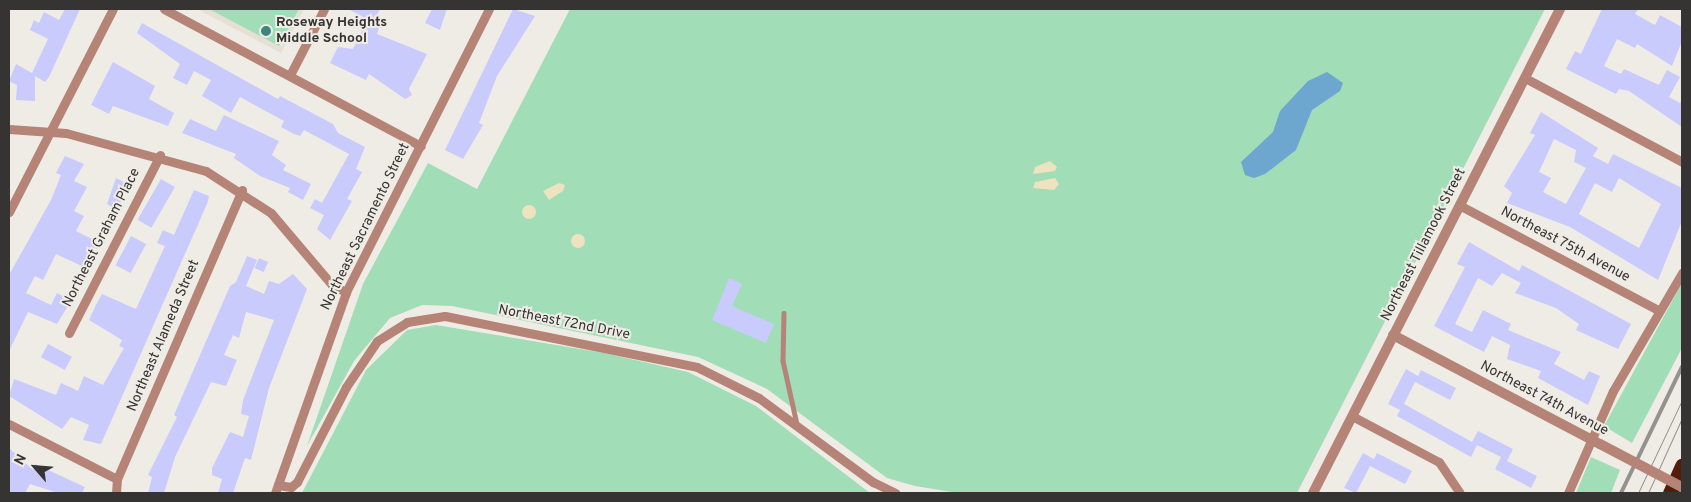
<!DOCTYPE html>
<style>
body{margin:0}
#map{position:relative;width:1691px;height:502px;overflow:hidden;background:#efece6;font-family:Overpass,sans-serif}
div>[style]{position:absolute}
.built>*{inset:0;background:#e6e0d4}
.green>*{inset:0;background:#a1ddb7}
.sand>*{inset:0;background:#ede3be}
.round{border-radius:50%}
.water>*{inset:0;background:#6da6ce}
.building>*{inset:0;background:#c8cbfb;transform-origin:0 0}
.service>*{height:4.5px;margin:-2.25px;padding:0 2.25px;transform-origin:2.25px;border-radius:2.25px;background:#b58477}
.minor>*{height:9px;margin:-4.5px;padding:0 4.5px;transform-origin:4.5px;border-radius:4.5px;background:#b58477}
.tertiary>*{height:10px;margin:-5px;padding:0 5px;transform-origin:5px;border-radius:5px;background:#b58477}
.motorway>*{height:15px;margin:-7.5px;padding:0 7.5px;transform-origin:7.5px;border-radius:7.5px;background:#531c0d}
.tram>*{height:1px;margin:-0.5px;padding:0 0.5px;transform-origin:0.5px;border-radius:0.5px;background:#94928e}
.rail>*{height:4px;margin:-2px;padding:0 2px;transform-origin:2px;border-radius:2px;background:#94928e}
.tertiary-bridge>*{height:10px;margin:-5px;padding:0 5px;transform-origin:5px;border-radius:5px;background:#b58477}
.dots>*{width:14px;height:14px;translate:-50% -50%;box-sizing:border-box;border:2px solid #efece6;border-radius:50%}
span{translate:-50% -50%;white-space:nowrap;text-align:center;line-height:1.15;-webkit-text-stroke:4px #efece6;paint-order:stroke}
.poi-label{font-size:14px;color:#353432;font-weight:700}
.left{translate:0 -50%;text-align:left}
.street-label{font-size:14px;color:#353432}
.frame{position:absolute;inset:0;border:10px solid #353432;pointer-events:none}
.north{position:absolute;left:10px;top:442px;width:50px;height:50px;-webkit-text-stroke:4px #efece6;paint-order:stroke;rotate:297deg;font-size:14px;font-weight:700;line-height:20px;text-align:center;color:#353432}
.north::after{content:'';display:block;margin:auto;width:18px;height:22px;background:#353432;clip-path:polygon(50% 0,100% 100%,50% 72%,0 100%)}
</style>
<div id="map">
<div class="built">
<div style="clip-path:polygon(197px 9px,304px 9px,281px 53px)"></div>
</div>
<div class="green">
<div style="clip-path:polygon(209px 9px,299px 9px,279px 46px)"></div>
<div style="clip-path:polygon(570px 9px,1545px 9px,1297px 493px,958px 493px,915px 486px,887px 478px,767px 389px,698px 357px,452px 306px,422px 305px,390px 318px,354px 361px,307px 446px,363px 284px,428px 163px,477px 189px)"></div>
<div style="clip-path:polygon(1682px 283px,1682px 348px,1632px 443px,1604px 426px)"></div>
<div style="clip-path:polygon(436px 325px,604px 353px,688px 372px,756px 406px,870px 493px,302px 493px,366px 370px,407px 330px)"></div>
<div style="clip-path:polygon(1591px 457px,1620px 470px,1611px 493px,1576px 493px)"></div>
</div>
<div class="sand">
<div style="clip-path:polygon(1050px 161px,1057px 167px,1055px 171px,1033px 174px,1035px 167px)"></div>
<div style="clip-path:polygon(1055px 178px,1059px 184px,1054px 190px,1033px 188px,1035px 182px)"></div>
<div style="clip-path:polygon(559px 183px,565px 185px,563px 191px,549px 200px,543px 191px)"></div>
<div class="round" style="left:522px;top:205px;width:14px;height:14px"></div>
<div class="round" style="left:571px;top:234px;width:14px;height:14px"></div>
</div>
<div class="water">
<div style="clip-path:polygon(1327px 72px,1343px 83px,1340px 91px,1312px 110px,1296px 150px,1265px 174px,1254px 178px,1245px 175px,1241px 162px,1273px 132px,1280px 111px,1308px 81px)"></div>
</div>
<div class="building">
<div style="clip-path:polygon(65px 9px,80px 9px,49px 77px,45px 82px,35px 76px,35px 101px,16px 100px,17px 85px,9px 81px,16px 64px,32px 73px,48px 39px,30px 30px,34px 20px,39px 23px,44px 12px,59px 20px)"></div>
<div style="clip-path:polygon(348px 9px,380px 9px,373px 22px)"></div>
<div style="clip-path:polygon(432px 9px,447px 9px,440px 30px,425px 23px)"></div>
<div style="clip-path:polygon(513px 9px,535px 16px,497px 76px,479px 123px,483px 125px,463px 159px,445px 150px)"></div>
<div style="clip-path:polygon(1602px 9px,1638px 9px,1635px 14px,1655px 25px,1660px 15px,1682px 27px,1682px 41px,1672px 66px,1637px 44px,1635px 48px,1617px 39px,1604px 66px,1621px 74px,1624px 69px,1659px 85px,1667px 70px,1680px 77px,1669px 97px,1680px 103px,1682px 99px,1682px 127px,1629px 91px,1619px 89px,1616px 94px,1566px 69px,1575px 51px,1581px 54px)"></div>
<div style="clip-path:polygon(366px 22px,379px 28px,377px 34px,427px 54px,409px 89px,412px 95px,405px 99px,369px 74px,366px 80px,330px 63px,338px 47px,353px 49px)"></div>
<div style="clip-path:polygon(142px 23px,278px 99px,280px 96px,333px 124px,338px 133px,365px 147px,356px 169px,362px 172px,347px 199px,352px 201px,330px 240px,317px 229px,324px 215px,310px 208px,315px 199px,322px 203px,349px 154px,304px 130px,300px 136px,294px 134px,281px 127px,284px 121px,240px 97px,231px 113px,202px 96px,211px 80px,194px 71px,187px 85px,173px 78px,180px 64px,137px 33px)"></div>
<div style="clip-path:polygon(113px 62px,155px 86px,149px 99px,174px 113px,168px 126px,113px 106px,109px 114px,91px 105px)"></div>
<div style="clip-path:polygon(evenodd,1541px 112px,1598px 148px,1593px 156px,1608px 164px,1613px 154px,1682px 188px,1682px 221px,1658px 280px,1570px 227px,1507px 203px,1512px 193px,1504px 186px,1535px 135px,1530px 133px,1541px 112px,1554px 139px,1576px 150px,1574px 162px,1586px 168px,1566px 204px,1543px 192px,1551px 178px,1539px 172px,1554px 139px,1541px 112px,1619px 178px,1661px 204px,1639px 248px,1579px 214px,1595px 183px,1612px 192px,1619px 178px)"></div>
<div style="clip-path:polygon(224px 115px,279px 141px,272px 155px,286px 165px,283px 170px,311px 184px,303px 200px,288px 192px,290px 188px,260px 176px,234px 158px,236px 154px,182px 133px,190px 119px,216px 131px)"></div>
<div style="clip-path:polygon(65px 156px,84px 164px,74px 181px,87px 187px,74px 211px,84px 216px,76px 231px,100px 243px,86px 268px,56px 254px,43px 280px,35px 276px,26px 293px,51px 305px,57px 293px,71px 301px,57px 324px,28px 312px,9px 351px,9px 275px,51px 200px,61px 175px,56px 173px)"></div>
<div style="clip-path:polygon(116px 178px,130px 185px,116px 210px,107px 204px)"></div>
<div style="left:161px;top:179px;width:16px;height:47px;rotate:30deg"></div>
<div style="clip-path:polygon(194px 190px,209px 196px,207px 204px,101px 444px,83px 440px,89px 425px,71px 417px,62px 429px,9px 396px,14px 379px,56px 395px,61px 383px,78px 391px,84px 376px,103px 385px,124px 348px,119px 346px,122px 340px,89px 320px,96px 305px,102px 294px,136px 309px,165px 246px,157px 243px,163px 230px,174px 235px)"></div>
<div style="left:131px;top:236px;width:17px;height:33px;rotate:28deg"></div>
<div style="clip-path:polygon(1469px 242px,1519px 271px,1522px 265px,1631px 324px,1618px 349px,1576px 330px,1579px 324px,1556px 308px,1515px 293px,1521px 283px,1502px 273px,1492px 286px,1478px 278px,1455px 324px,1472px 332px,1483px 310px,1511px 324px,1508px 330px,1561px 352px,1554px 364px,1584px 380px,1589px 371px,1600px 376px,1588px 405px,1538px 378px,1541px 371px,1507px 359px,1510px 345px,1492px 336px,1484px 352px,1434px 326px,1465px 267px,1457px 264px)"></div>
<div style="clip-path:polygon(247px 256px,257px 260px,246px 286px,264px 294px,269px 281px,279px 284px,293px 274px,307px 289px,269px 388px,251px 460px,245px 458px,233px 493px,218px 493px,222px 479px,212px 475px,212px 468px,230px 432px,243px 437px,249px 416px,241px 414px,243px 400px,274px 320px,246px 312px,239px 338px,233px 335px,224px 355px,237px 360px,226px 386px,211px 382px,175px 457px,164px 493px,148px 493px,152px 477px,148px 475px,177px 417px,174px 415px,230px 286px,236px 282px)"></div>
<div style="left:259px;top:258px;width:10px;height:11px;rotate:24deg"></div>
<div style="clip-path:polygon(729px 278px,742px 284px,732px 306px,774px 324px,766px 343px,712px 320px)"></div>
<div style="left:48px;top:344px;width:27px;height:15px;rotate:28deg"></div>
<div style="clip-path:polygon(1406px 369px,1418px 376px,1421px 370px,1456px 388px,1450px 400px,1415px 382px,1404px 404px,1472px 442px,1478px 431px,1513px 449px,1507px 461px,1537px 476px,1531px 488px,1495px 469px,1501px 457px,1477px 445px,1471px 457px,1397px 416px,1400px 410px,1388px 404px)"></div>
<div style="clip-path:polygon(9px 448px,33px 470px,35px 464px,85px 487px,82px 493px,58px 493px,30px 484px,25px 493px,9px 493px)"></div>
<div style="clip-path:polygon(1363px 453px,1374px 459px,1377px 453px,1412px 471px,1405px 484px,1370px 466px,1356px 493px,1344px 488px)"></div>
</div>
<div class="service">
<div style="left:784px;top:313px;width:48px;rotate:91.2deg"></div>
<div style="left:783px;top:361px;width:65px;rotate:77.5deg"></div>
</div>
<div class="minor">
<div style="left:164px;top:9px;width:291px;rotate:28.1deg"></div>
<div style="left:290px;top:75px;width:74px;rotate:-62.7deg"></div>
<div style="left:1525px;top:78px;width:178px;rotate:28.1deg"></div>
<div style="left:9px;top:129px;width:57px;rotate:4deg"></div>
<div style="left:66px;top:133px;width:145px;rotate:15.2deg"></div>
<div style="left:206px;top:171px;width:77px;rotate:32.9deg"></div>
<div style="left:271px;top:213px;width:94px;rotate:49.7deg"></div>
<div style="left:332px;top:285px;width:16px;rotate:27deg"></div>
<div style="left:1459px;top:205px;width:225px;rotate:27.8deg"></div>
<div style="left:9px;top:212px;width:228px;rotate:-62.9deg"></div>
<div style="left:69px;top:333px;width:200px;rotate:-62.9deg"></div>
<div style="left:1352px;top:416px;width:98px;rotate:27.9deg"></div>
<div style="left:1439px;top:462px;width:37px;rotate:56deg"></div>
<div style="left:9px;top:424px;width:121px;rotate:27deg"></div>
<div style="left:278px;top:485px;width:13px;rotate:9deg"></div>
<div style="left:291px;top:487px;width:8px;rotate:-40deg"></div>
<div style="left:297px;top:482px;width:107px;rotate:-62.7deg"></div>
<div style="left:346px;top:387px;width:55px;rotate:-56deg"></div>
<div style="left:377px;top:341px;width:36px;rotate:-32deg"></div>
<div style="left:407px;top:322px;width:38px;rotate:-9deg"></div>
<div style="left:445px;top:316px;width:257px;rotate:11.4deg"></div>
<div style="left:697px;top:367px;width:69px;rotate:26.6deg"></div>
<div style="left:759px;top:398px;width:142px;rotate:36.4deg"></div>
<div style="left:873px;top:482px;width:25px;rotate:26deg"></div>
<div style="left:116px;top:493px;width:14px;rotate:-86deg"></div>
<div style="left:117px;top:479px;width:315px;rotate:-66.6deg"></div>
<div style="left:275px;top:493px;width:213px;rotate:-70.5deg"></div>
<div style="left:346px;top:292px;width:317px;rotate:-63.2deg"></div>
<div style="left:1568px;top:493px;width:111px;rotate:-66.2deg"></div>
<div style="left:1613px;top:391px;width:137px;rotate:-59.7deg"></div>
</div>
<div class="tertiary">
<div style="left:1393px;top:335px;width:234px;rotate:27.8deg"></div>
<div style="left:1313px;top:493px;width:543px;rotate:-62.96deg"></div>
</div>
<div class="motorway">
<div style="left:1670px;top:493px;width:30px;rotate:-66deg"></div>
</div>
<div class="tram">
<div style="left:1638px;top:493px;width:103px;rotate:-64.7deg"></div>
<div style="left:1648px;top:493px;width:82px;rotate:-65.6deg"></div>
</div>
<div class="rail">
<div style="left:1621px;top:493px;width:140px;rotate:-64.2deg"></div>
</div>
<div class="tertiary-bridge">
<div style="left:1600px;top:444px;width:93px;rotate:27.7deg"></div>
</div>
<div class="dots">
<div style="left:266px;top:31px;background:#3e857e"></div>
</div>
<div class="poi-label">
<span class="left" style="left:276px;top:31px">Roseway Heights<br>Middle School</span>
</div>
<div class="street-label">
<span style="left:366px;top:227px;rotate:-64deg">Northeast Sacramento Street</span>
<span style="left:102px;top:238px;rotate:-63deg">Northeast Graham Place</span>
<span style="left:1424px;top:245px;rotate:-63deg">Northeast Tillamook Street</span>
<span style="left:1565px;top:245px;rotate:28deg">Northeast 75th Avenue</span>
<span style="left:564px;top:323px;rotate:11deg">Northeast 72nd Drive</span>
<span style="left:164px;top:336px;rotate:-67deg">Northeast Alameda Street</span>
<span style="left:1544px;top:399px;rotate:28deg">Northeast 74th Avenue</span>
</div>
<div class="frame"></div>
<div class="north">N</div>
</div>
